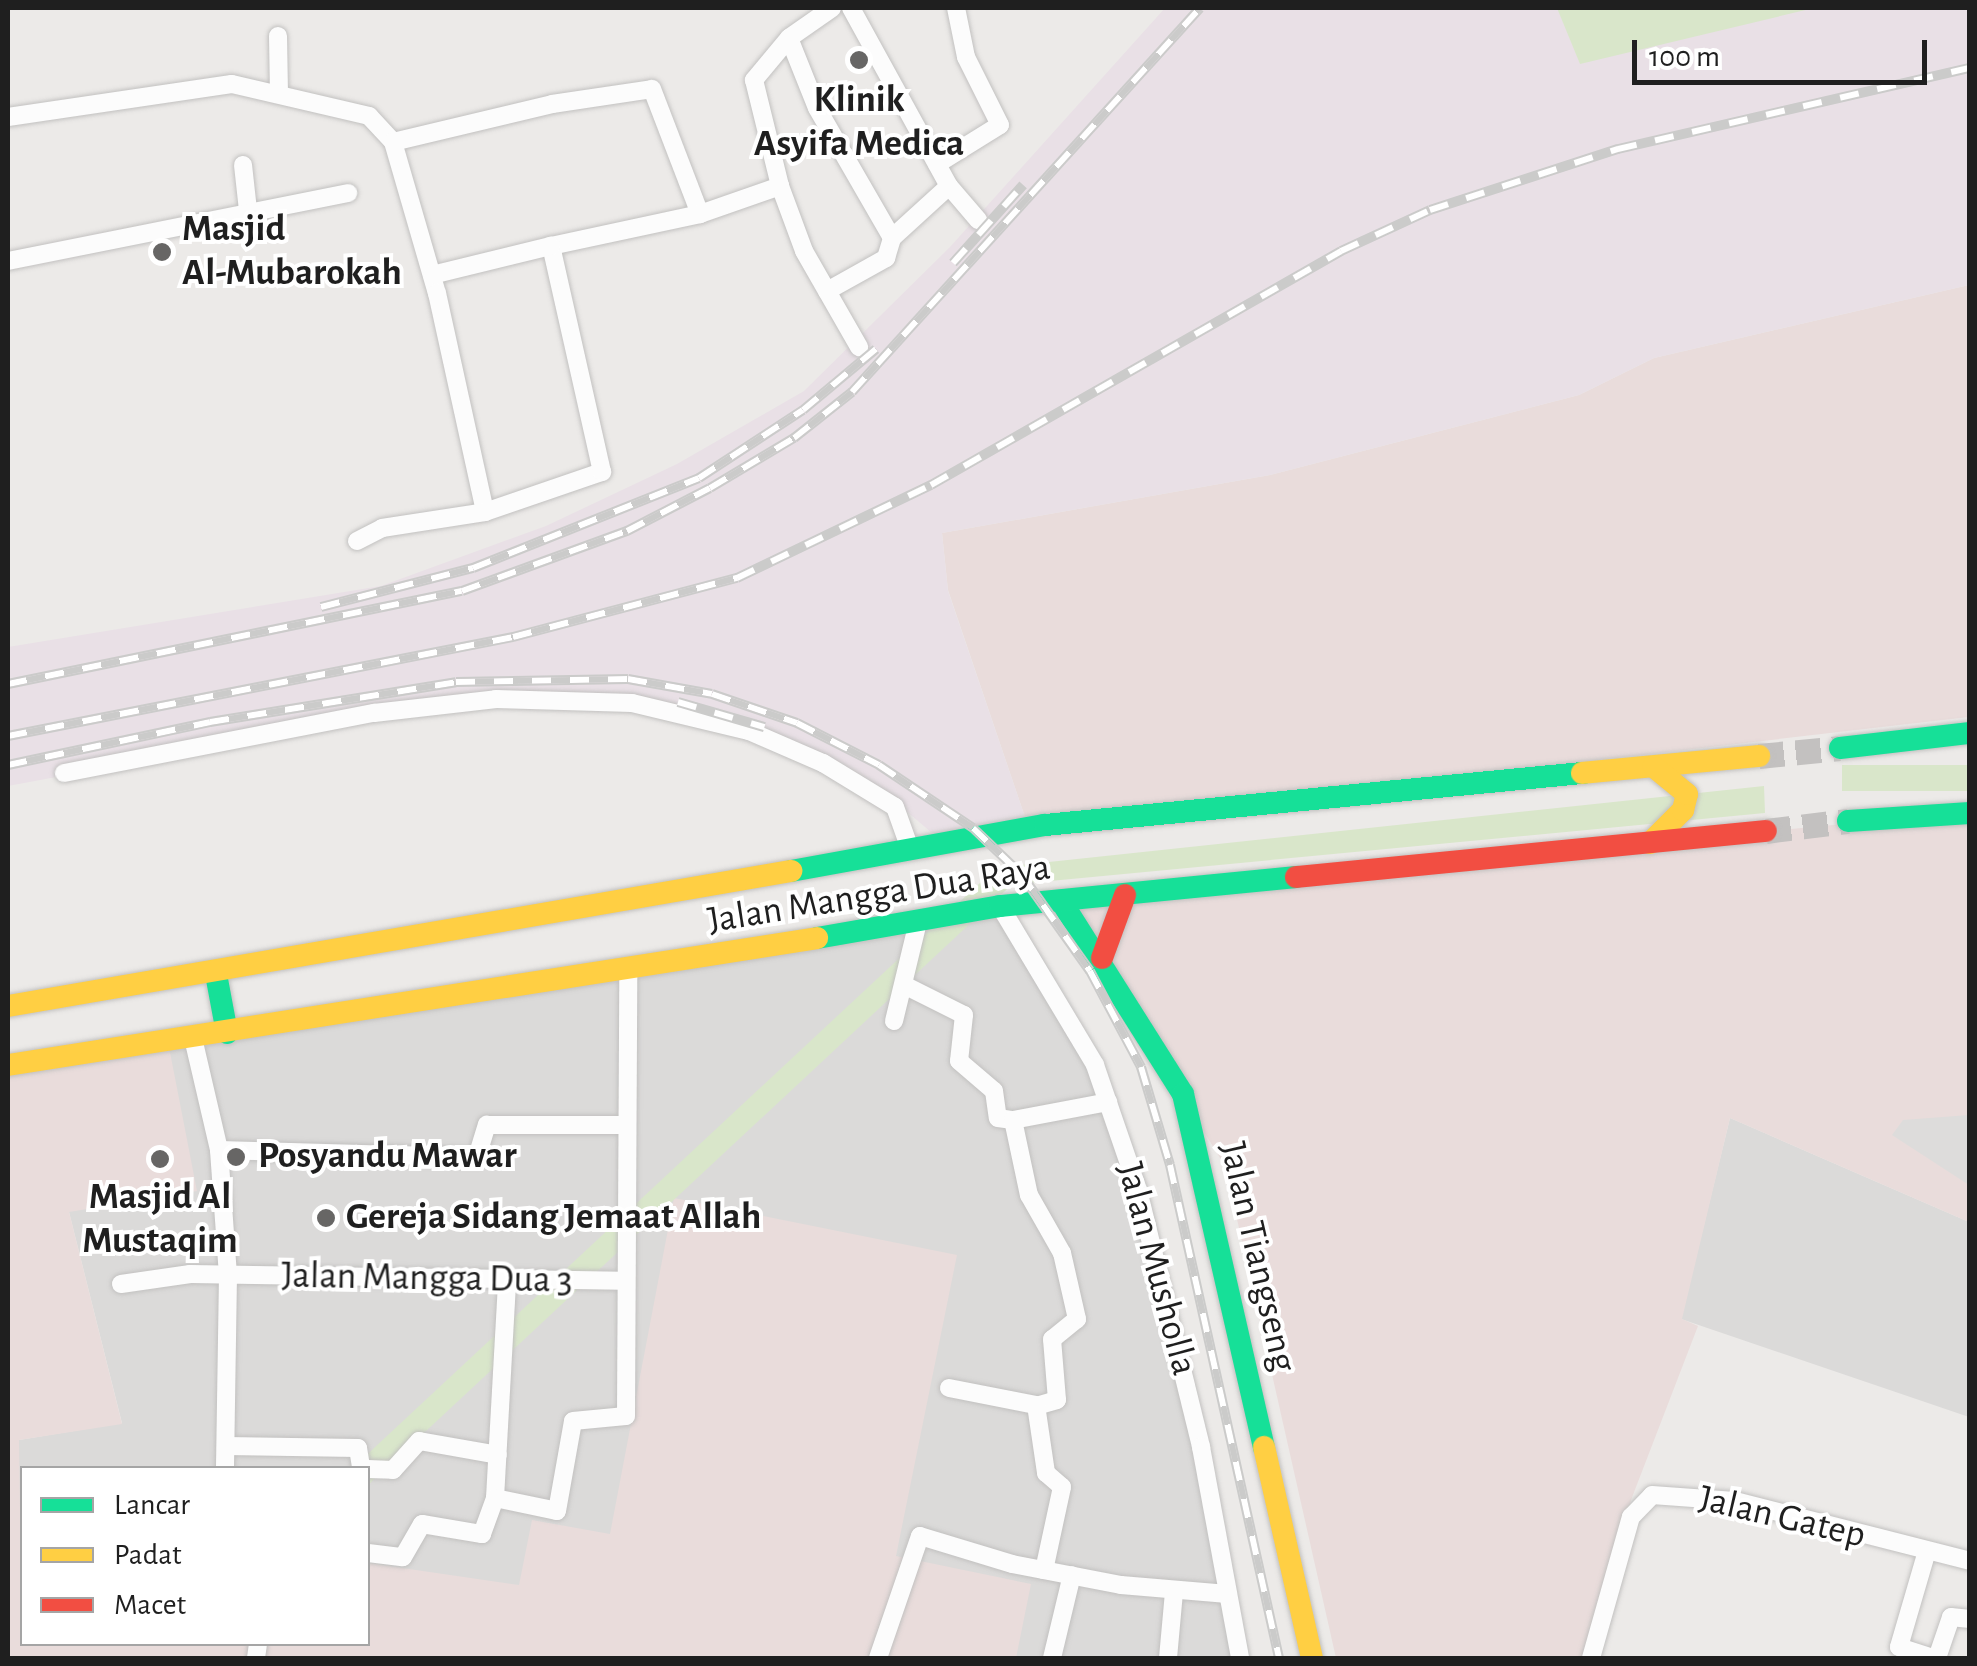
<!DOCTYPE html>
<style>
body{margin:0}
#map{position:relative;width:1977px;height:1666px;overflow:hidden;background:#eceae8;font-family:"Alegreya Sans",sans-serif}
div>[style]{position:absolute}
.residential>*{inset:0;background:#dbdad9}
.commercial>*{inset:0;background:#e9dcdb}
.industrial>*{inset:0;background:#e9e0e6}
.grass>*{inset:0;background:#d9e6ca;transform-origin:0 0}
.parking>*{inset:0;background:#dddcdb}
.secondary-tunnel>*{height:25px;margin-top:-12.5px;transform-origin:0;background:repeating-linear-gradient(90deg,#c3c1c0 0 25px,transparent 0 37px)}
.roads{filter:drop-shadow(0 0 2px #c2c1c0) drop-shadow(0 0 2px #c2c1c0)}
.street>*{height:18px;margin:-9px;padding:0 9px;transform-origin:9px;border-radius:9px;background:#fcfcfc}
.fast>*{height:22px;margin:-11px;padding:0 11px;transform-origin:11px;border-radius:11px;background:#16e098}
.slow>*{height:22px;margin:-11px;padding:0 11px;transform-origin:11px;border-radius:11px;background:#ffcf43}
.jam>*{height:22px;margin:-11px;padding:0 11px;transform-origin:11px;border-radius:11px;background:#f24e42}
.rail>*{height:10px;margin-top:-5px;transform-origin:0;background:repeating-linear-gradient(90deg,#fff 0 19px,#cbcbca 0 38px);box-sizing:border-box;border-block:2px solid #cbcbca}
.dots>*{width:28px;height:28px;translate:-50% -50%;box-sizing:border-box;border:5px solid #fff;border-radius:50%}
span{translate:-50% -50%;white-space:nowrap;text-align:center;line-height:1.15;-webkit-text-stroke:8px #fff;paint-order:stroke}
.poi-label{font-size:38px;color:#1f1f1f;font-weight:700}
.left{translate:0 -50%;text-align:left}
.street-label{font-size:38px;color:#1f1f1f}
.frame{position:absolute;inset:0;border:10px solid #1f1f1f;pointer-events:none}
.legend{position:absolute;left:20px;top:1466px;width:350px;height:180px;box-sizing:border-box;background:#fff;border:2px solid #a5a5a5;margin:0;padding:12px 18px;list-style:none;font-size:30px;color:#1f1f1f}
.legend li{display:flex;align-items:center;gap:20px;height:50px}
.legend b{width:50px;border:2px solid #a5a5a5}
.scale{position:absolute;left:1632px;top:40px;width:295px;height:45px;box-sizing:border-box;border:5px solid #1f1f1f;border-top:0;padding-left:12px;font-size:30px;line-height:35px;white-space:nowrap;color:#1f1f1f;-webkit-text-stroke:8px #fff;paint-order:stroke}
</style>
<div id="map">
<div class="residential">
<div style="clip-path:polygon(evenodd,1000px 906px,1095px 1065px,1138px 1190px,1241px 1658px,13px 1658px,19px 1440px,122px 1423px,69px 1212px,168px 1042px,1000px 906px,22px 1468px,368px 1468px,368px 1644px,22px 1644px,22px 1468px)"></div>
<div style="clip-path:polygon(1730px 1118px,1969px 1222px,1969px 1417px,1681px 1319px)"></div>
</div>
<div class="commercial">
<div style="clip-path:polygon(1969px 285px,1969px 717px,1028px 826px,948px 590px,942px 533px,1270px 475px,1579px 395px,1654px 358px)"></div>
<div style="clip-path:polygon(1969px 812px,1969px 1222px,1730px 1118px,1682px 1319px,1698px 1326px,1631px 1500px,1594px 1658px,1336px 1658px,1225px 1166px,1061px 899px)"></div>
<div style="clip-path:polygon(168px 1042px,197px 1191px,69px 1212px,122px 1424px,19px 1440px,22px 1644px,368px 1644px,368px 1563px,519px 1585px,532px 1520px,610px 1534px,674px 1198px,957px 1255px,896px 1556px,1031px 1584px,1016px 1658px,8px 1658px,8px 1063px)"></div>
</div>
<div class="industrial">
<div style="clip-path:polygon(1165px 8px,1969px 8px,1969px 285px,1654px 358px,1579px 395px,1270px 475px,942px 533px,948px 591px,1028px 826px,938px 838px,899px 805px,718px 718px,499px 694px,8px 786px,8px 647px,381px 586px,546px 526px,677px 464px,804px 391px,950px 247px)"></div>
</div>
<div class="grass">
<div style="clip-path:polygon(1557px 8px,1814px 8px,1580px 64px)"></div>
<div style="left:1969px;top:765px;width:26px;height:127px;rotate:90deg"></div>
<div style="clip-path:polygon(1764px 786px,1765px 813px,1029px 883px,1012px 866px)"></div>
<div style="left:996px;top:868px;width:23px;height:1001px;rotate:47deg"></div>
</div>
<div class="parking">
<div style="clip-path:polygon(1969px 1115px,1969px 1185px,1892px 1135px,1903px 1120px)"></div>
</div>
<div class="secondary-tunnel">
<div style="left:1759px;top:756px;width:81px;rotate:-5.6deg"></div>
<div style="left:1766px;top:831px;width:83px;rotate:-7deg"></div>
</div>
<div class="roads">
<div class="street">
<div style="left:832px;top:8px;width:52px;rotate:145.1deg"></div>
<div style="left:789px;top:38px;width:55px;rotate:129.8deg"></div>
<div style="left:754px;top:80px;width:109px;rotate:76.2deg"></div>
<div style="left:780px;top:186px;width:69px;rotate:69.7deg"></div>
<div style="left:804px;top:251px;width:111px;rotate:60.2deg"></div>
<div style="left:851px;top:8px;width:203px;rotate:61.2deg"></div>
<div style="left:949px;top:186px;width:45px;rotate:49.5deg"></div>
<div style="left:278px;top:36px;width:57px;rotate:89deg"></div>
<div style="left:789px;top:38px;width:75px;rotate:68.2deg"></div>
<div style="left:817px;top:108px;width:150px;rotate:60deg"></div>
<div style="left:8px;top:117px;width:226px;rotate:-8.4deg"></div>
<div style="left:232px;top:84px;width:141px;rotate:13.1deg"></div>
<div style="left:369px;top:116px;width:35px;rotate:47deg"></div>
<div style="left:393px;top:142px;width:157px;rotate:73.8deg"></div>
<div style="left:437px;top:293px;width:224px;rotate:77.6deg"></div>
<div style="left:393px;top:142px;width:163px;rotate:-13.4deg"></div>
<div style="left:552px;top:104px;width:101px;rotate:-8.5deg"></div>
<div style="left:652px;top:89px;width:134px;rotate:69deg"></div>
<div style="left:937px;top:164px;width:74px;rotate:-31.8deg"></div>
<div style="left:1000px;top:125px;width:76px;rotate:-116.6deg"></div>
<div style="left:966px;top:57px;width:50px;rotate:-101.5deg"></div>
<div style="left:243px;top:165px;width:45px;rotate:83.7deg"></div>
<div style="left:551px;top:246px;width:152px;rotate:-12.1deg"></div>
<div style="left:700px;top:214px;width:85px;rotate:-19.3deg"></div>
<div style="left:8px;top:261px;width:347px;rotate:-11.3deg"></div>
<div style="left:827px;top:291px;width:68px;rotate:-29.2deg"></div>
<div style="left:886px;top:258px;width:21px;rotate:-73deg"></div>
<div style="left:892px;top:238px;width:77px;rotate:-42.4deg"></div>
<div style="left:357px;top:541px;width:28px;rotate:-27deg"></div>
<div style="left:382px;top:528px;width:104px;rotate:-8.8deg"></div>
<div style="left:485px;top:512px;width:124px;rotate:-18.9deg"></div>
<div style="left:602px;top:472px;width:232px;rotate:-102.7deg"></div>
<div style="left:551px;top:246px;width:122px;rotate:166.3deg"></div>
<div style="left:64px;top:773px;width:316px;rotate:-11deg"></div>
<div style="left:374px;top:713px;width:123px;rotate:-6.5deg"></div>
<div style="left:496px;top:699px;width:136px;rotate:1.7deg"></div>
<div style="left:632px;top:703px;width:120px;rotate:13.5deg"></div>
<div style="left:749px;top:731px;width:81px;rotate:23.4deg"></div>
<div style="left:823px;top:763px;width:84px;rotate:31.4deg"></div>
<div style="left:895px;top:807px;width:45px;rotate:70.3deg"></div>
<div style="left:1000px;top:906px;width:185px;rotate:59.1deg"></div>
<div style="left:1095px;top:1065px;width:132px;rotate:71deg"></div>
<div style="left:1138px;top:1190px;width:265px;rotate:76.2deg"></div>
<div style="left:1201px;top:1447px;width:215px;rotate:79.5deg"></div>
<div style="left:904px;top:985px;width:67px;rotate:26.6deg"></div>
<div style="left:964px;top:1015px;width:46px;rotate:96.2deg"></div>
<div style="left:959px;top:1061px;width:46px;rotate:40.6deg"></div>
<div style="left:994px;top:1091px;width:27px;rotate:82deg"></div>
<div style="left:998px;top:1118px;width:15px;rotate:8deg"></div>
<div style="left:1013px;top:1120px;width:77px;rotate:78deg"></div>
<div style="left:1029px;top:1195px;width:67px;rotate:60.4deg"></div>
<div style="left:1062px;top:1253px;width:68px;rotate:77.2deg"></div>
<div style="left:1077px;top:1319px;width:32px;rotate:141deg"></div>
<div style="left:1052px;top:1339px;width:61px;rotate:85.3deg"></div>
<div style="left:1057px;top:1400px;width:22px;rotate:164deg"></div>
<div style="left:894px;top:1021px;width:102px;rotate:-76.4deg"></div>
<div style="left:193px;top:1038px;width:115px;rotate:76.9deg"></div>
<div style="left:219px;top:1150px;width:125px;rotate:85.9deg"></div>
<div style="left:228px;top:1275px;width:193px;rotate:90.9deg"></div>
<div style="left:1013px;top:1120px;width:97px;rotate:-10.7deg"></div>
<div style="left:219px;top:1150px;width:258px;rotate:1.6deg"></div>
<div style="left:477px;top:1157px;width:34px;rotate:-73deg"></div>
<div style="left:487px;top:1125px;width:137px"></div>
<div style="left:121px;top:1284px;width:70px;rotate:-8.2deg"></div>
<div style="left:190px;top:1274px;width:436px;rotate:0.9deg"></div>
<div style="left:949px;top:1388px;width:89px;rotate:11.1deg"></div>
<div style="left:1036px;top:1405px;width:69px;rotate:81.6deg"></div>
<div style="left:1046px;top:1473px;width:21px;rotate:41deg"></div>
<div style="left:1062px;top:1487px;width:85px;rotate:102.2deg"></div>
<div style="left:226px;top:1446px;width:132px;rotate:0.9deg"></div>
<div style="left:358px;top:1448px;width:20px;rotate:81deg"></div>
<div style="left:368px;top:1469px;width:25px;rotate:2deg"></div>
<div style="left:393px;top:1470px;width:39px;rotate:-48deg"></div>
<div style="left:419px;top:1441px;width:80px;rotate:10deg"></div>
<div style="left:495px;top:1498px;width:216px;rotate:-86.8deg"></div>
<div style="left:1927px;top:1551px;width:100px;rotate:106.3deg"></div>
<div style="left:1899px;top:1647px;width:35px;rotate:18deg"></div>
<div style="left:368px;top:1553px;width:35px;rotate:7deg"></div>
<div style="left:403px;top:1557px;width:38px;rotate:-60deg"></div>
<div style="left:422px;top:1524px;width:61px;rotate:9.5deg"></div>
<div style="left:482px;top:1534px;width:38px;rotate:-70deg"></div>
<div style="left:495px;top:1498px;width:63px;rotate:11.8deg"></div>
<div style="left:557px;top:1511px;width:91px;rotate:-79.9deg"></div>
<div style="left:573px;top:1421px;width:53px;rotate:-5.4deg"></div>
<div style="left:626px;top:1416px;width:445px;rotate:-89.7deg"></div>
<div style="left:256px;top:1658px;width:14px;rotate:-82deg"></div>
<div style="left:878px;top:1658px;width:129px;rotate:-71deg"></div>
<div style="left:920px;top:1536px;width:96px;rotate:16.9deg"></div>
<div style="left:1012px;top:1564px;width:111px;rotate:10.9deg"></div>
<div style="left:1121px;top:1585px;width:107px;rotate:4.8deg"></div>
<div style="left:1052px;top:1658px;width:85px;rotate:-76.5deg"></div>
<div style="left:1168px;top:1658px;width:66px;rotate:-84.8deg"></div>
<div style="left:1591px;top:1658px;width:147px;rotate:-74.2deg"></div>
<div style="left:1631px;top:1517px;width:30px;rotate:-46deg"></div>
<div style="left:1652px;top:1495px;width:83px;rotate:4.1deg"></div>
<div style="left:1735px;top:1501px;width:243px;rotate:14.3deg"></div>
<div style="left:1937px;top:1658px;width:43px;rotate:-71.1deg"></div>
<div style="left:1951px;top:1617px;width:19px;rotate:6deg"></div>
</div>
<div class="fast">
<div style="left:1840px;top:748px;width:131px;rotate:-6.6deg"></div>
<div style="left:1848px;top:821px;width:122px;rotate:-3.8deg"></div>
<div style="left:791px;top:871px;width:258px;rotate:-10.3deg"></div>
<div style="left:1045px;top:825px;width:540px;rotate:-5.53deg"></div>
<div style="left:1061px;top:901px;width:228px;rotate:57.7deg"></div>
<div style="left:1183px;top:1094px;width:362px;rotate:77.1deg"></div>
<div style="left:817px;top:938px;width:186px;rotate:-9.9deg"></div>
<div style="left:1000px;top:906px;width:297px;rotate:-5.6deg"></div>
<div style="left:216px;top:974px;width:60px;rotate:79.4deg"></div>
</div>
<div class="slow">
<div style="left:1582px;top:773px;width:178px;rotate:-5.5deg"></div>
<div style="left:1650px;top:843px;width:47px;rotate:-45deg"></div>
<div style="left:1683px;top:810px;width:16px;rotate:-76deg"></div>
<div style="left:1687px;top:794px;width:43px;rotate:-140.7deg"></div>
<div style="left:8px;top:1006px;width:795px;rotate:-9.78deg"></div>
<div style="left:8px;top:1065px;width:819px;rotate:-8.92deg"></div>
<div style="left:1264px;top:1447px;width:216px;rotate:77.2deg"></div>
</div>
<div class="jam">
<div style="left:1296px;top:877px;width:472px;rotate:-5.6deg"></div>
<div style="left:1102px;top:958px;width:67px;rotate:-69.9deg"></div>
</div>
</div>
<div class="rail">
<div style="left:953px;top:263px;width:105px;rotate:-48.1deg"></div>
<div style="left:321px;top:607px;width:157px;rotate:-14.4deg"></div>
<div style="left:473px;top:568px;width:243px;rotate:-21.7deg"></div>
<div style="left:699px;top:478px;width:124px;rotate:-33.2deg"></div>
<div style="left:803px;top:410px;width:95px;rotate:-39.9deg"></div>
<div style="left:8px;top:684px;width:463px;rotate:-11.6deg"></div>
<div style="left:462px;top:591px;width:176px;rotate:-20deg"></div>
<div style="left:627px;top:531px;width:93px;rotate:-27.4deg"></div>
<div style="left:710px;top:488px;width:98px;rotate:-30.8deg"></div>
<div style="left:794px;top:438px;width:74px;rotate:-38.4deg"></div>
<div style="left:852px;top:392px;width:518px;rotate:-47.82deg"></div>
<div style="left:678px;top:702px;width:90px;rotate:16.2deg"></div>
<div style="left:8px;top:736px;width:515px;rotate:-11.09deg"></div>
<div style="left:513px;top:637px;width:232px;rotate:-14.8deg"></div>
<div style="left:737px;top:578px;width:215px;rotate:-25.6deg"></div>
<div style="left:931px;top:485px;width:472px;rotate:-29.7deg"></div>
<div style="left:1341px;top:251px;width:98px;rotate:-24.7deg"></div>
<div style="left:1430px;top:210px;width:198px;rotate:-18deg"></div>
<div style="left:1618px;top:149px;width:361px;rotate:-13deg"></div>
<div style="left:8px;top:765px;width:207px;rotate:-12deg"></div>
<div style="left:210px;top:722px;width:249px;rotate:-9.2deg"></div>
<div style="left:456px;top:682px;width:172px;rotate:-1deg"></div>
<div style="left:628px;top:679px;width:85px;rotate:10.1deg"></div>
<div style="left:712px;top:694px;width:90px;rotate:18.8deg"></div>
<div style="left:797px;top:723px;width:92px;rotate:27.1deg"></div>
<div style="left:879px;top:765px;width:113px;rotate:33.8deg"></div>
<div style="left:973px;top:828px;width:66px;rotate:43.8deg"></div>
<div style="left:1021px;top:874px;width:119px;rotate:54.6deg"></div>
<div style="left:1090px;top:971px;width:109px;rotate:62deg"></div>
<div style="left:1141px;top:1067px;width:102px;rotate:73.5deg"></div>
<div style="left:1170px;top:1165px;width:505px;rotate:77.53deg"></div>
</div>
<div class="dots">
<div style="left:859px;top:60px;background:#676665"></div>
<div style="left:162px;top:252px;background:#676665"></div>
<div style="left:236px;top:1157px;background:#676665"></div>
<div style="left:160px;top:1159px;background:#676665"></div>
<div style="left:326px;top:1218px;background:#676665"></div>
</div>
<div class="poi-label">
<span style="left:859px;top:123px">Klinik<br>Asyifa Medica</span>
<span class="left" style="left:182px;top:252px">Masjid<br>Al-Mubarokah</span>
<span class="left" style="left:258px;top:1157px">Posyandu Mawar</span>
<span style="left:160px;top:1220px">Masjid Al<br>Mustaqim</span>
<span class="left" style="left:346px;top:1218px">Gereja Sidang Jemaat Allah</span>
</div>
<div class="street-label">
<span style="left:879px;top:895px;rotate:-9deg">Jalan Mangga Dua Raya</span>
<span style="left:1257px;top:1257px;rotate:77deg">Jalan Tiangseng</span>
<span style="left:1156px;top:1269px;rotate:75deg">Jalan Musholla</span>
<span style="left:427px;top:1279px;rotate:1deg">Jalan Mangga Dua 3</span>
<span style="left:1782px;top:1518px;rotate:13deg">Jalan Gatep</span>
</div>
<div class="frame"></div>
<ul class="legend">
<li><b style="height:12px;background:#16e098"></b>Lancar</li>
<li><b style="height:12px;background:#ffcf43"></b>Padat</li>
<li><b style="height:12px;background:#f24e42"></b>Macet</li>
</ul>
<div class="scale">100 m</div>
</div>
